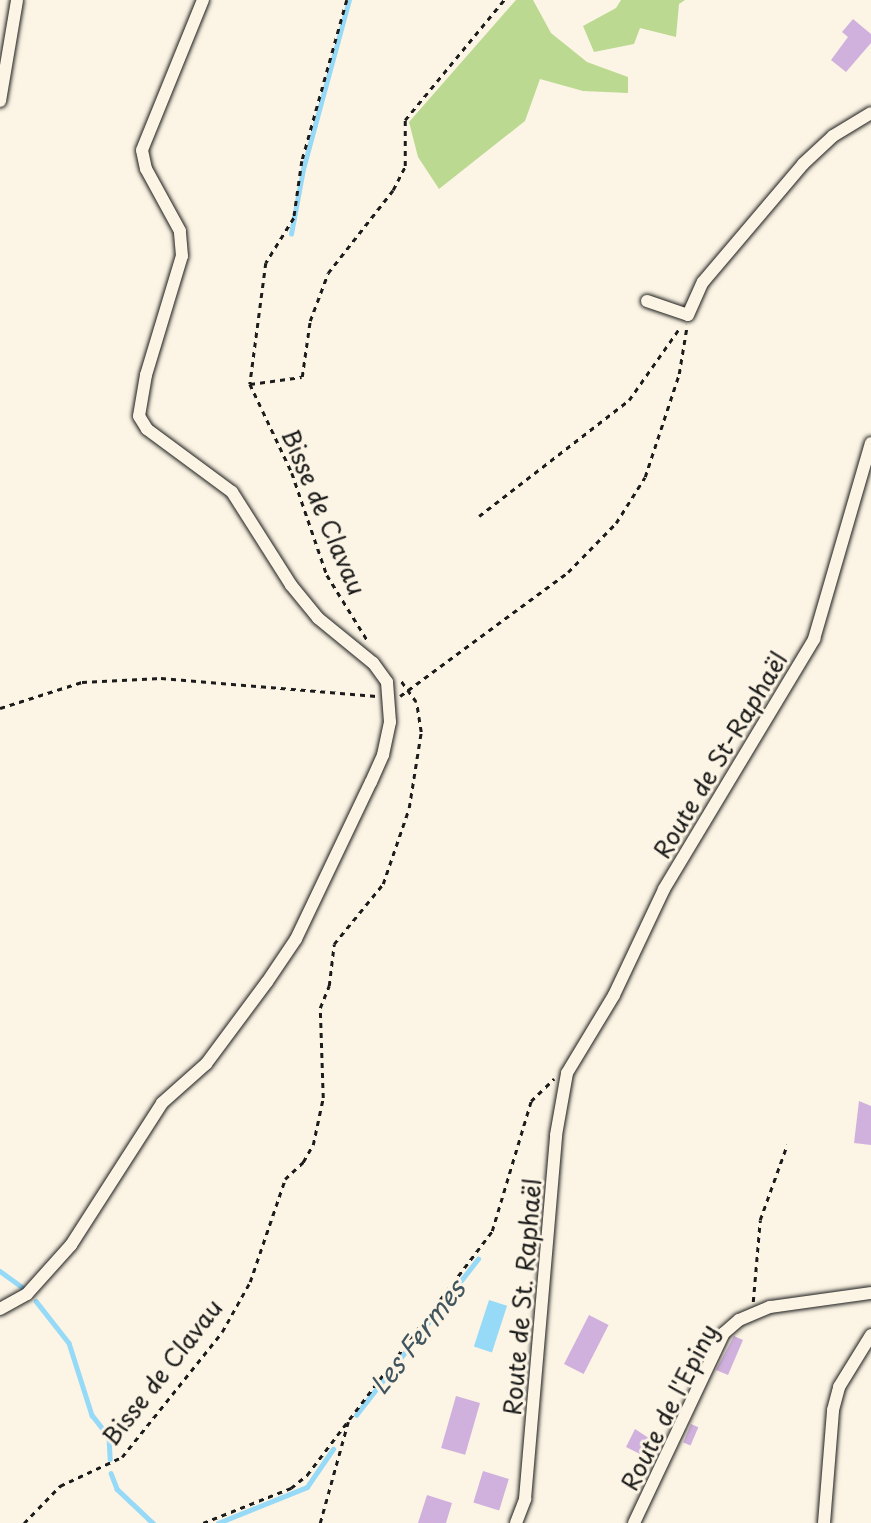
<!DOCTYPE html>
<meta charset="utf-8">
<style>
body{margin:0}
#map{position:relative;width:871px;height:1523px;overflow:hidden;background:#fcf5e5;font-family:"Playpen Sans",sans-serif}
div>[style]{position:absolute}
.green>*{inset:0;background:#bbd991}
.water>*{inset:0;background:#96daf8;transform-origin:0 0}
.stream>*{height:4.5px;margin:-2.25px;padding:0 2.25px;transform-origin:2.25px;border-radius:2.25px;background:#96daf8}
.building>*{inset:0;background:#d0b1dd;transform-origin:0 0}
.path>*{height:2.5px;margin-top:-1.25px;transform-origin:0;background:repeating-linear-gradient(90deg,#1c1c1c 0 5px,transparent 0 10px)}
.roads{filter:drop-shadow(0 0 2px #1c1c1c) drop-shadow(0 0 2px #1c1c1c)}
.minor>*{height:12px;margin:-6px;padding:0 6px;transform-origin:6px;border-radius:6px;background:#fcf5e5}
span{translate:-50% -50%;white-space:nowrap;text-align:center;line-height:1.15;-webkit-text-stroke:6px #fcf5e5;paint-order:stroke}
.street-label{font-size:24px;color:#1c1c1c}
.water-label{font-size:26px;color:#41555e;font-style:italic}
</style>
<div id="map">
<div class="green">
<div style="clip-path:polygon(516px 0,533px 0,551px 33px,587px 62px,628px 77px,628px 93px,583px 91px,540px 79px,525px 121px,439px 189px,418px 157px,409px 122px)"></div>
<div style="clip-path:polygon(621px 0,685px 0,679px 4px,676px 37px,640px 28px,634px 44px,594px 52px,583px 26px,616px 8px)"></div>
</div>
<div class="water">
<div style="left:489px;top:1300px;width:19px;height:49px;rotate:18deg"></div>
</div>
<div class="stream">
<div style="left:291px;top:234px;width:66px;rotate:-79.5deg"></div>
<div style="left:303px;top:169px;width:175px;rotate:-74.8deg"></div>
<div style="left:0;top:1271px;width:32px;rotate:36deg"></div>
<div style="left:36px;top:1301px;width:53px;rotate:51.8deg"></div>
<div style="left:69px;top:1343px;width:76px;rotate:72.3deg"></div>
<div style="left:92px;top:1415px;width:28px;rotate:52deg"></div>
<div style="left:109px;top:1437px;width:22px;rotate:87deg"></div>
<div style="left:356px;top:1415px;width:198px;rotate:-52deg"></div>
<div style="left:111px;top:1473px;width:17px;rotate:69deg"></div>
<div style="left:117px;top:1489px;width:50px;rotate:43.4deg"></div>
<div style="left:218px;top:1523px;width:96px;rotate:-22deg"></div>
<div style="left:307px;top:1487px;width:46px;rotate:-55.6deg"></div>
</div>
<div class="building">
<div style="clip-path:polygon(853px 19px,871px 34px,871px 43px,846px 72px,831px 60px,848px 37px,842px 32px)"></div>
<div style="clip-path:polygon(859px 1101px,871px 1106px,871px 1145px,854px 1143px)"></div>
<div style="left:589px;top:1315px;width:22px;height:55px;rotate:27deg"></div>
<div style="clip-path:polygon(734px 1336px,743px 1340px,728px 1375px,716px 1370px)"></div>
<div style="left:456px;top:1396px;width:25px;height:54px;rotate:16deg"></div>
<div style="left:691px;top:1424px;width:8px;height:20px;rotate:23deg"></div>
<div style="clip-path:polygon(635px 1429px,661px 1446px,654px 1461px,626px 1447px)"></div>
<div style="left:483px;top:1471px;width:27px;height:33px;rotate:17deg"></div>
<div style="clip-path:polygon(427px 1495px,452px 1503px,446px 1523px,418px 1523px)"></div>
</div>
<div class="path">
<div style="left:347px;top:0;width:167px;rotate:105.6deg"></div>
<div style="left:302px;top:161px;width:58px;rotate:98deg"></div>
<div style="left:294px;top:218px;width:53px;rotate:121.9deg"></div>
<div style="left:266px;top:263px;width:122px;rotate:97.5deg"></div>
<div style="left:250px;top:384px;width:98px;rotate:64.7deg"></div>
<div style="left:292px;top:473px;width:108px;rotate:71.1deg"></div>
<div style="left:327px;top:575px;width:78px;rotate:58.2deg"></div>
<div style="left:250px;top:384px;width:52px;rotate:-7.7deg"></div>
<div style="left:302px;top:377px;width:57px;rotate:-81.9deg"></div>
<div style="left:310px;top:321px;width:51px;rotate:-69.4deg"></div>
<div style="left:328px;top:273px;width:105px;rotate:-51.9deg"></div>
<div style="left:393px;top:190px;width:27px;rotate:-63deg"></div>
<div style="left:405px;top:166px;width:46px;rotate:-90deg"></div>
<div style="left:405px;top:120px;width:156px;rotate:-50.5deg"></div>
<div style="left:479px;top:516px;width:190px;rotate:-37.7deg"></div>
<div style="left:629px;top:400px;width:90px;rotate:-54.9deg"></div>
<div style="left:400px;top:696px;width:209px;rotate:-36.4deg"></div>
<div style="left:568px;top:572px;width:69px;rotate:-45.6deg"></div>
<div style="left:616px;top:523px;width:54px;rotate:-57.8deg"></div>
<div style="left:645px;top:477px;width:108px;rotate:-71.7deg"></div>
<div style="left:679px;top:374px;width:50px;rotate:-80.7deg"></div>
<div style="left:0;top:708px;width:86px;rotate:-17.6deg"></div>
<div style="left:82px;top:682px;width:79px;rotate:-2.9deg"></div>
<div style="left:161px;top:678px;width:216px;rotate:4.8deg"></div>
<div style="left:753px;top:1302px;width:82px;rotate:-85.1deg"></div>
<div style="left:760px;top:1220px;width:80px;rotate:-70.2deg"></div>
<div style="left:24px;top:1523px;width:52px;rotate:-45.8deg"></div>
<div style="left:60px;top:1486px;width:68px;rotate:-25.1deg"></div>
<div style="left:122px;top:1457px;width:160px;rotate:-51.3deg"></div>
<div style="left:222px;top:1332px;width:57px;rotate:-60.8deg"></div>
<div style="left:250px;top:1282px;width:109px;rotate:-71.2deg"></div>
<div style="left:285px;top:1179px;width:25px;rotate:-43deg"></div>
<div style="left:303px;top:1162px;width:20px;rotate:-60deg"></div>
<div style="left:313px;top:1145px;width:48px;rotate:-78deg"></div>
<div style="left:323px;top:1098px;width:90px;rotate:-91.9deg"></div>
<div style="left:320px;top:1008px;width:24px;rotate:-68deg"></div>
<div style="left:329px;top:986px;width:42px;rotate:-83.2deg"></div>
<div style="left:334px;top:944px;width:77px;rotate:-50.8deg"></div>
<div style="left:383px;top:884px;width:80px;rotate:-71.1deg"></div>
<div style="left:409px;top:808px;width:77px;rotate:-81deg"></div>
<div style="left:421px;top:732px;width:30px;rotate:-99deg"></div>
<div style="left:416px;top:702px;width:29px;rotate:-126deg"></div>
<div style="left:203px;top:1523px;width:95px;rotate:-21.7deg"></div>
<div style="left:291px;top:1488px;width:21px;rotate:-39deg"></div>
<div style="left:307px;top:1475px;width:306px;rotate:-52.8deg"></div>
<div style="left:492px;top:1231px;width:136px;rotate:-73.3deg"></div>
<div style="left:531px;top:1101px;width:32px;rotate:-44deg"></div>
<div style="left:320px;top:1523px;width:105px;rotate:-74.5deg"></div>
</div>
<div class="roads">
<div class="minor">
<div style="left:0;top:101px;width:102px;rotate:-80.4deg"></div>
<div style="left:647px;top:301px;width:43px;rotate:18.9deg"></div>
<div style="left:688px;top:315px;width:36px;rotate:-66deg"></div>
<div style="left:703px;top:282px;width:155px;rotate:-49.7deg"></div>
<div style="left:803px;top:164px;width:41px;rotate:-43deg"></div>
<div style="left:833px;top:136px;width:44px;rotate:-31.2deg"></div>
<div style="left:0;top:1309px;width:31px;rotate:-29deg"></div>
<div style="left:27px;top:1294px;width:66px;rotate:-48.1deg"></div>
<div style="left:71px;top:1245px;width:169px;rotate:-57.3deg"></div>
<div style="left:162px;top:1103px;width:59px;rotate:-41.6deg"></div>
<div style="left:206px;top:1064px;width:102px;rotate:-53.4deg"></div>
<div style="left:267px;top:982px;width:52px;rotate:-56deg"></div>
<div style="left:296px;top:939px;width:174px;rotate:-64.5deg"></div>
<div style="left:371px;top:782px;width:30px;rotate:-66deg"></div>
<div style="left:383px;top:755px;width:34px;rotate:-78deg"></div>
<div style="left:390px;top:722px;width:40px;rotate:-94.3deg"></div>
<div style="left:387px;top:682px;width:24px;rotate:-126deg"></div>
<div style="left:373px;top:663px;width:71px;rotate:-140.7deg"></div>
<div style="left:318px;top:618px;width:43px;rotate:-129.3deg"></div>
<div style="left:291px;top:585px;width:110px;rotate:-122.4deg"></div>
<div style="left:232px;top:492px;width:106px;rotate:-143.5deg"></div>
<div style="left:147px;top:429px;width:15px;rotate:-122deg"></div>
<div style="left:139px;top:416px;width:42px;rotate:-80.3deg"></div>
<div style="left:146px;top:375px;width:124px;rotate:-73.2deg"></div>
<div style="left:182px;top:256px;width:25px;rotate:-95deg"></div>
<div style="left:180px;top:231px;width:71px;rotate:-118.7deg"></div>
<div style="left:146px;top:169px;width:19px;rotate:-102deg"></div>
<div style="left:142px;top:150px;width:162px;rotate:-67.9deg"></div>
<div style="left:516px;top:1523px;width:26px;rotate:-69deg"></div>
<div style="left:525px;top:1499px;width:365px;rotate:-85.1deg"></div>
<div style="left:556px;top:1135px;width:63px;rotate:-79.9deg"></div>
<div style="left:567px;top:1073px;width:91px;rotate:-58.9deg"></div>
<div style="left:614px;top:995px;width:117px;rotate:-64.7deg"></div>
<div style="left:664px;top:889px;width:292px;rotate:-59deg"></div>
<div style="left:814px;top:639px;width:204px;rotate:-73.8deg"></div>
<div style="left:634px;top:1523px;width:210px;rotate:-64.7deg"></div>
<div style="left:724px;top:1333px;width:20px;rotate:-41deg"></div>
<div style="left:739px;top:1320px;width:34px;rotate:-23deg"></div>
<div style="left:770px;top:1307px;width:102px;rotate:-7.9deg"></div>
<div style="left:824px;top:1523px;width:113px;rotate:-85.4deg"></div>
<div style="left:833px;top:1410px;width:24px;rotate:-75deg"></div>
<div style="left:839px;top:1387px;width:61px;rotate:-58.4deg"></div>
</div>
</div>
<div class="street-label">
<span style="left:324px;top:512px;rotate:67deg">Bisse de Clavau</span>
<span style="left:720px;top:755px;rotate:-59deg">Route de St-Raphaël</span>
<span style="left:522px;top:1297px;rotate:-85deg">Route de St. Raphaël</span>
<span style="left:162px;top:1372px;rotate:-52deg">Bisse de Clavau</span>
<span style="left:669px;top:1407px;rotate:-63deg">Route de l'Epiny</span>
</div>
<div class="water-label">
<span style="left:417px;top:1337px;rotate:-52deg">Les Fermes</span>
</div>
</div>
